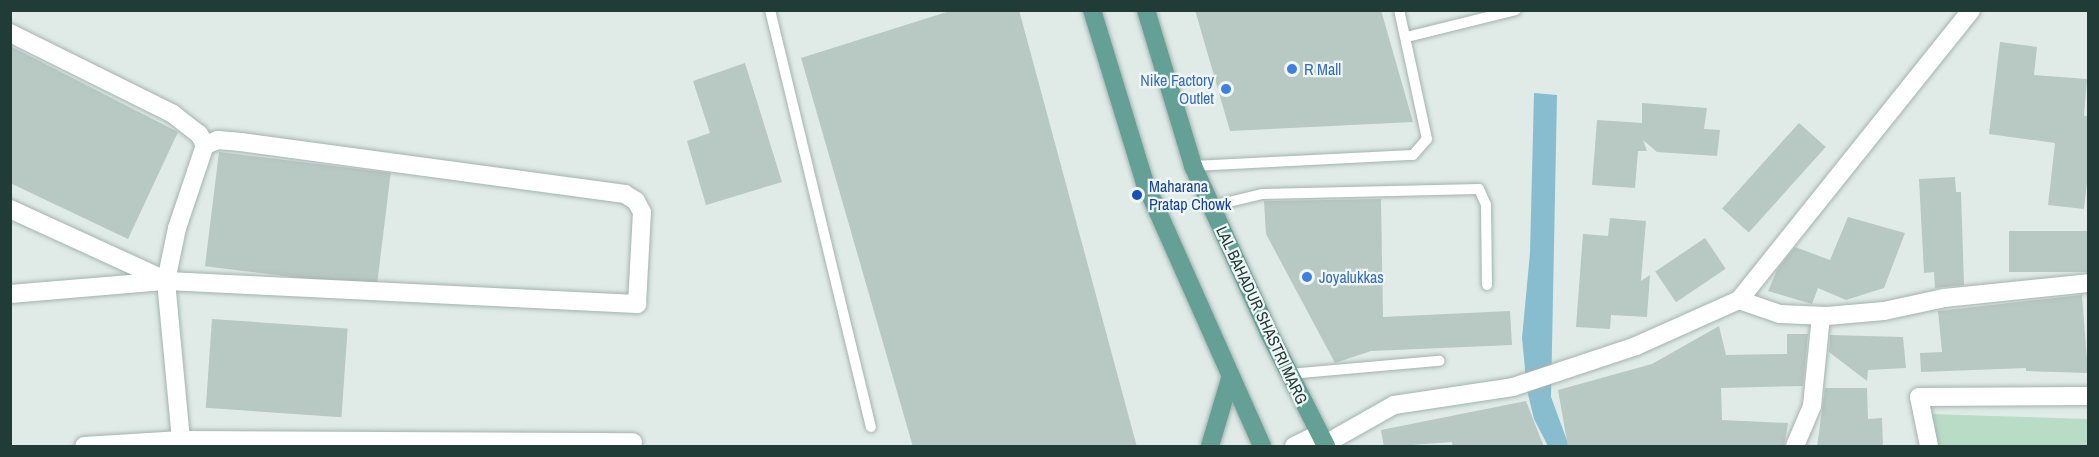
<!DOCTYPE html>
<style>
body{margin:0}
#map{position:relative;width:2099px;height:457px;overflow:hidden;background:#e0ebe7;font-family:"Archivo Narrow",sans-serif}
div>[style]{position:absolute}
.green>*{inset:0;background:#b9dcc6}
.water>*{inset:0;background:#88bdd0}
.building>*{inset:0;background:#b8c8c3;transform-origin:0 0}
.roads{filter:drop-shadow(0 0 2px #a3b3af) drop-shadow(0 0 2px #a3b3af)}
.lane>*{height:10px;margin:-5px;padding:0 5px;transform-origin:5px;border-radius:5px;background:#fff}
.street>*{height:18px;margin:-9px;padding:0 9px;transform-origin:9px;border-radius:9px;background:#fff}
.secondary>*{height:18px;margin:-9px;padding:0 9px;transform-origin:9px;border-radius:9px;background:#fff}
.primary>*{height:18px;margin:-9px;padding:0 9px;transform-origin:9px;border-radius:9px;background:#65a097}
.dots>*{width:16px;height:16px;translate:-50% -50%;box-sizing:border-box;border:3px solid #f0f7f5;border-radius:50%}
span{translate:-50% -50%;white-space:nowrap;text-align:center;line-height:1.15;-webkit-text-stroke:4.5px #f0f7f5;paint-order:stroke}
.shop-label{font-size:16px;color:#366cbe}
.left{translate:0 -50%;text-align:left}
.right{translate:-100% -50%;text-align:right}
.transit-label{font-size:16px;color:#164399}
.street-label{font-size:16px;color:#213b37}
.frame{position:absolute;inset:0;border:12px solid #213b37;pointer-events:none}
</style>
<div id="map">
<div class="green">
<div style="clip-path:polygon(1930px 414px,2088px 419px,2088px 446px,1936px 446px)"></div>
</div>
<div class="water">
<div style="clip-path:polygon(1534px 93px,1557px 95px,1551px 397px,1569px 446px,1548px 446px,1534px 419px,1527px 390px,1522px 338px,1530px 253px)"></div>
</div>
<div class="building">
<div style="clip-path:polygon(953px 10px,1019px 10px,1137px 447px,913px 447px,801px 58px)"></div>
<div style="clip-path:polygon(1195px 10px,1381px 10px,1413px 122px,1230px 131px)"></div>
<div style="clip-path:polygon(2000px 42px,2037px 47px,2034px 75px,2087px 79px,2084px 116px,2088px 116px,2088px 174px,2084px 209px,2048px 205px,2055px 143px,1989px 134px)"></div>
<div style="clip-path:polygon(10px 46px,178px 132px,128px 239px,10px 183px)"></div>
<div style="clip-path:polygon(745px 63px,782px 182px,706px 205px,687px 141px,710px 133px,693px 81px)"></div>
<div style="clip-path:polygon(1642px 103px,1707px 108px,1704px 129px,1720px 130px,1717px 156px,1657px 152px,1643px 140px,1647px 151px,1638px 151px,1635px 188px,1592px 185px,1597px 120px,1642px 123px)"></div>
<div style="left:1799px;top:123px;width:36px;height:115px;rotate:42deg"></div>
<div style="left:219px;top:152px;width:173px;height:115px;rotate:7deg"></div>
<div style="clip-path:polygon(1955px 177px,1956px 192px,1961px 192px,1964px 285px,1935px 288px,1934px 272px,1924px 273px,1919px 179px)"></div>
<div style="clip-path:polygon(1381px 199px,1383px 317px,1510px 311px,1512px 345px,1371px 351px,1335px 363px,1266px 234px,1264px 201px)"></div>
<div style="clip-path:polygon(1848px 217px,1905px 233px,1884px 288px,1846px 300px,1818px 288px,1812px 304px,1768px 291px,1777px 270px,1795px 247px,1830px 260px)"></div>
<div style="clip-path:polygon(1610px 218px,1646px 221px,1641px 281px,1650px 275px,1647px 317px,1611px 315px,1610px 329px,1576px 327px,1583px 234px,1608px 236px)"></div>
<div style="left:2088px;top:231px;width:41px;height:79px;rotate:90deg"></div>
<div style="left:1705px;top:238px;width:37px;height:60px;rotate:56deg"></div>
<div style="clip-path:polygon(2082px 295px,2088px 373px,2026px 371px,2026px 368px,1921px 372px,1920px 353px,1942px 352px,1938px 311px)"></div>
<div style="left:212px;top:319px;width:136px;height:89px;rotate:4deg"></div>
<div style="clip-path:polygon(1719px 326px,1726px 355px,1787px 354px,1787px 334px,1808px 334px,1803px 386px,1721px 388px,1722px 420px,1788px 423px,1784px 447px,1568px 447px,1558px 390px,1652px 364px)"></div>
<div style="clip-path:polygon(1830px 335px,1903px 337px,1906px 368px,1868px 370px,1867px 381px,1829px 352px)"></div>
<div style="clip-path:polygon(1825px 388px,1867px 388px,1868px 419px,1882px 418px,1883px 447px,1817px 447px)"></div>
<div style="clip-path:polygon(1526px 401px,1544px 447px,1453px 447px,1452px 442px,1384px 447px,1381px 430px)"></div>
</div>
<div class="roads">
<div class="lane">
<div style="left:770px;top:10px;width:429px;rotate:76.4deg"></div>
<div style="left:1407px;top:37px;width:112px;rotate:-13.9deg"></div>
<div style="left:1193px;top:166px;width:220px;rotate:-2.9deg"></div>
<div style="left:1413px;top:155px;width:21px;rotate:-49deg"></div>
<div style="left:1427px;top:139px;width:132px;rotate:-102.2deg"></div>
<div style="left:1212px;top:206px;width:51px;rotate:-13.5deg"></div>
<div style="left:1262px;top:194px;width:217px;rotate:-1.3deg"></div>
<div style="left:1479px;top:189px;width:17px;rotate:66deg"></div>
<div style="left:1486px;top:205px;width:80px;rotate:89.3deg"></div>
<div style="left:1289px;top:374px;width:151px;rotate:-5deg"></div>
</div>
<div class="street">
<div style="left:10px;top:33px;width:182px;rotate:26.4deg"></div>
<div style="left:173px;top:114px;width:33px;rotate:38deg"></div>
<div style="left:199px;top:134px;width:13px;rotate:61deg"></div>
<div style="left:10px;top:209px;width:170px;rotate:24.6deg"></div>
<div style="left:10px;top:294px;width:157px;rotate:-4.8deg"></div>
<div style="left:166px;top:281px;width:472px;rotate:2.8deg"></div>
<div style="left:637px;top:304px;width:92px;rotate:-86.9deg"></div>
<div style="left:642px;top:212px;width:13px;rotate:-119deg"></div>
<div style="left:636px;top:201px;width:13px;rotate:-148deg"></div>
<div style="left:625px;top:194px;width:388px;rotate:-172.3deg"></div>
<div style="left:241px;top:142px;width:23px;rotate:-175deg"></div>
<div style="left:218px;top:140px;width:14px;rotate:159deg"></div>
<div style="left:205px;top:145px;width:88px;rotate:108.6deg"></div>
<div style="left:177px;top:228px;width:54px;rotate:101.7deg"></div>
<div style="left:166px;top:281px;width:160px;rotate:84.6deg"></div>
<div style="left:181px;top:440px;width:97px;rotate:176.5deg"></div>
<div style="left:1739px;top:300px;width:43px;rotate:18.9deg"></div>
<div style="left:1780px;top:314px;width:47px;rotate:2.4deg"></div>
<div style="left:1827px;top:316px;width:57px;rotate:-5deg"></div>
<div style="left:1884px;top:311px;width:61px;rotate:-12.2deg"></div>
<div style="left:1944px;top:298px;width:145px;rotate:-5.9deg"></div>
<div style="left:181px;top:440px;width:452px;rotate:0.3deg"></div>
<div style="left:1325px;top:444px;width:79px;rotate:-29.5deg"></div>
<div style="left:1394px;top:405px;width:120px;rotate:-8.6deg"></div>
<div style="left:1513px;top:387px;width:130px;rotate:-18.4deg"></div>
<div style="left:1636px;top:346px;width:113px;rotate:-24.1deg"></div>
<div style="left:1739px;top:300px;width:371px;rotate:-51.3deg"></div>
<div style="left:1795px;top:446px;width:43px;rotate:-67deg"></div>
<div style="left:1812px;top:406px;width:90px;rotate:-84.3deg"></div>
<div style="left:1929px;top:446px;width:50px;rotate:-101.5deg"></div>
<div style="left:1919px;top:397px;width:169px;rotate:-0.3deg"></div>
</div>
<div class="secondary">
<div style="left:1294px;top:446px;width:28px;rotate:-26deg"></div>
</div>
<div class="primary">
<div style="left:1092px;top:10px;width:181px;rotate:73deg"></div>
<div style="left:1145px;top:183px;width:288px;rotate:66deg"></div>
<div style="left:1146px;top:10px;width:163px;rotate:73.2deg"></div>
<div style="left:1193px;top:166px;width:183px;rotate:65.5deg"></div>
<div style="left:1269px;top:333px;width:127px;rotate:63.2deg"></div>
<div style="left:1210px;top:446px;width:70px;rotate:-73.4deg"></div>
</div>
</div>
<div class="dots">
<div style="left:1292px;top:69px;background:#3f7fe0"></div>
<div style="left:1226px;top:89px;background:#3f7fe0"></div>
<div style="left:1137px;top:195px;background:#1a4fb4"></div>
<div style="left:1307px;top:277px;background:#3f7fe0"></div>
</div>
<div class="shop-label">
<span class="left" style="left:1304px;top:69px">R Mall</span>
<span class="right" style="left:1214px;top:89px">Nike Factory<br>Outlet</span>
<span class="left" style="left:1319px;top:277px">Joyalukkas</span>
</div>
<div class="transit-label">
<span class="left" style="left:1149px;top:195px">Maharana<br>Pratap Chowk</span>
</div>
<div class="street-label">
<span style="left:1262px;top:315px;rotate:65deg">LAL BAHADUR SHASTRI MARG</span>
</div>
<div class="frame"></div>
</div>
